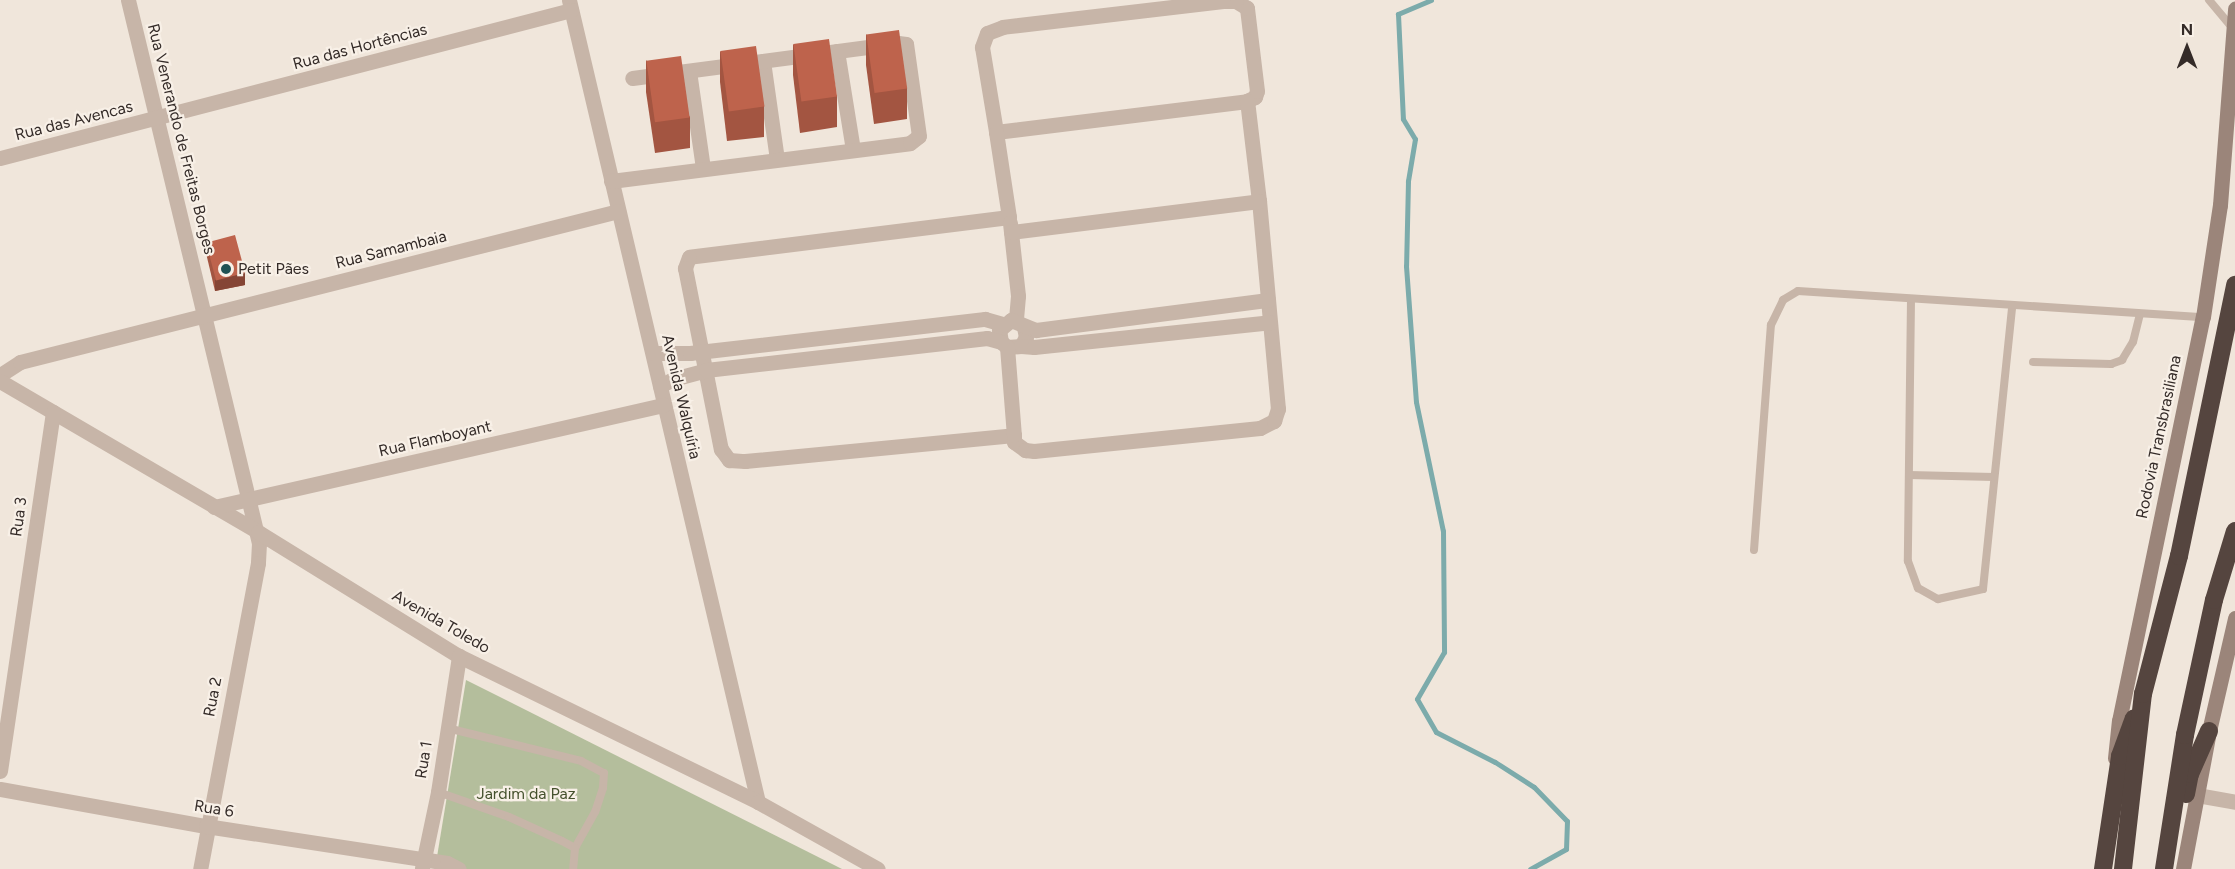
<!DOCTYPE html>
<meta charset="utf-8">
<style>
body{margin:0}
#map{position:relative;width:2235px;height:869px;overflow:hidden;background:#f0e6db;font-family:Figtree,sans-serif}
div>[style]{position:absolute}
.green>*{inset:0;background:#b4be9c}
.stream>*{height:5px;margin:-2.5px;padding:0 2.5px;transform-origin:2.5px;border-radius:2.5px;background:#7cabab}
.service>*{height:8px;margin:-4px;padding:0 4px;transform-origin:4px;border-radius:4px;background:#c7b5a8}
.minor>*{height:15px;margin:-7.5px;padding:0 7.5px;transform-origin:7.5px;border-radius:7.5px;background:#c7b5a8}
.secondary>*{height:15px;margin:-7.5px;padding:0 7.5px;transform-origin:7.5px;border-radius:7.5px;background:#9b857a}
.motorway>*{height:18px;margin:-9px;padding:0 9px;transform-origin:9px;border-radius:9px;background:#55453f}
.wall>*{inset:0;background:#a35541}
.shaded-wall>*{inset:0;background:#854535}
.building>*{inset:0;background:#be634c;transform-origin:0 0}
.dots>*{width:16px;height:16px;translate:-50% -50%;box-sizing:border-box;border:3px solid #f8f0e7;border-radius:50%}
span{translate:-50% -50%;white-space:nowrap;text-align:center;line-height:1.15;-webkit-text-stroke:4.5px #f8f0e7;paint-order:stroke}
.street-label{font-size:16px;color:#342b28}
.poi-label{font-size:16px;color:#342b28}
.left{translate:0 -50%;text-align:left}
.park-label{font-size:16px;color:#45512d}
.north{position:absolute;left:2157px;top:18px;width:60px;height:60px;-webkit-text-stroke:4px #f8f0e7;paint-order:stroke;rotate:0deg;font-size:16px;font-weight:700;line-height:24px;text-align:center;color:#342b28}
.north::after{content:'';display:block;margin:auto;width:21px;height:27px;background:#342b28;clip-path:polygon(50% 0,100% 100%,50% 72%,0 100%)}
</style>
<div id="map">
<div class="green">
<div style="clip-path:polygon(466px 680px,842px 869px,435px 869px)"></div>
</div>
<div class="stream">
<div style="left:1431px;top:0;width:36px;rotate:157deg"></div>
<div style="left:1398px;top:14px;width:105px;rotate:87.3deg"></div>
<div style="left:1403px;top:119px;width:23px;rotate:59deg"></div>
<div style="left:1415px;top:139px;width:43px;rotate:99.5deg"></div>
<div style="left:1408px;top:181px;width:85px;rotate:91.3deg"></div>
<div style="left:1406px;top:266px;width:136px;rotate:85.8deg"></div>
<div style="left:1416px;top:402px;width:132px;rotate:78.2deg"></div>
<div style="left:1443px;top:531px;width:121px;rotate:89.5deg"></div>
<div style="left:1444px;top:652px;width:54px;rotate:119.9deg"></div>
<div style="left:1417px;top:699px;width:38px;rotate:60deg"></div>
<div style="left:1436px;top:732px;width:66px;rotate:27deg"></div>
<div style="left:1495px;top:762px;width:46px;rotate:32.7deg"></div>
<div style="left:1534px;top:787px;width:47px;rotate:45.9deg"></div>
<div style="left:1567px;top:821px;width:28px;rotate:92deg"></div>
<div style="left:1566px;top:849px;width:41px;rotate:150.9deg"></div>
</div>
<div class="service">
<div style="left:2209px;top:0;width:38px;rotate:50deg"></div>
<div style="left:1911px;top:299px;width:262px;rotate:90.7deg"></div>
<div style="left:1908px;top:561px;width:29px;rotate:70deg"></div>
<div style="left:1918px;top:588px;width:23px;rotate:29deg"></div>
<div style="left:1938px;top:599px;width:46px;rotate:-12.5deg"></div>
<div style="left:1983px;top:589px;width:284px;rotate:-84.1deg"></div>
<div style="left:2033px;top:362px;width:78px;rotate:1.5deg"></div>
<div style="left:2111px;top:364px;width:12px;rotate:-20deg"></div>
<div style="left:2122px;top:360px;width:21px;rotate:-59deg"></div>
<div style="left:2133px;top:342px;width:29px;rotate:-76deg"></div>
<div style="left:1909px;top:475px;width:85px;rotate:1.3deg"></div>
<div style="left:1754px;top:550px;width:226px;rotate:-85.7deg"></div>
<div style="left:1771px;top:325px;width:28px;rotate:-64deg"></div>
<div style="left:1783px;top:300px;width:17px;rotate:-31deg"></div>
<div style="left:1798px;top:291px;width:406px;rotate:3.7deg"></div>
<div style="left:447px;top:728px;width:138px;rotate:13.8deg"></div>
<div style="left:581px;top:761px;width:26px;rotate:28deg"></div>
<div style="left:604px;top:773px;width:15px;rotate:94deg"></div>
<div style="left:603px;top:788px;width:25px;rotate:108deg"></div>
<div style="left:595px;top:812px;width:41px;rotate:119.1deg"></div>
<div style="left:438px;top:792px;width:75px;rotate:19.4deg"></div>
<div style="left:509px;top:817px;width:58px;rotate:24.4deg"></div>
<div style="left:562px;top:841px;width:15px;rotate:28deg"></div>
<div style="left:575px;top:848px;width:21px;rotate:95deg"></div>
</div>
<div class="minor">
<div style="left:128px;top:0;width:559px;rotate:76.44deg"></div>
<div style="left:259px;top:543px;width:20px;rotate:93deg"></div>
<div style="left:258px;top:563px;width:311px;rotate:100.7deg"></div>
<div style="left:569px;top:0;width:824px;rotate:76.74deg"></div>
<div style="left:837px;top:51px;width:100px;rotate:80.8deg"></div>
<div style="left:763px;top:61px;width:99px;rotate:81.9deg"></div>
<div style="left:689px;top:71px;width:98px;rotate:81.8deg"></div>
<div style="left:996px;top:132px;width:253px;rotate:-7deg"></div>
<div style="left:1247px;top:101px;width:9px;rotate:-27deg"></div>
<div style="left:1255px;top:97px;width:6px;rotate:-72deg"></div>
<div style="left:1257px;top:91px;width:84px;rotate:-96.9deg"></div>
<div style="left:1247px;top:8px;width:13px;rotate:-148deg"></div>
<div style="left:1236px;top:1px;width:13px;rotate:180deg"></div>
<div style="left:1223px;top:1px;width:222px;rotate:173.3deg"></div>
<div style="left:1003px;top:27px;width:17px;rotate:159deg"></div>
<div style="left:987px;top:33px;width:15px;rotate:110deg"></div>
<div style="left:982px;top:47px;width:86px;rotate:80.6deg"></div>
<div style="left:996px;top:132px;width:86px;rotate:81.3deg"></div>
<div style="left:1009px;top:217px;width:322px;rotate:172.9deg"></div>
<div style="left:689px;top:257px;width:12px;rotate:110deg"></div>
<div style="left:685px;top:268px;width:185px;rotate:78.8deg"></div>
<div style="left:721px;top:449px;width:14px;rotate:54deg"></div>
<div style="left:729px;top:460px;width:16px;rotate:4deg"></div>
<div style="left:745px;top:461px;width:270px;rotate:-5.5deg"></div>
<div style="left:1014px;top:435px;width:7px;rotate:90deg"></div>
<div style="left:1014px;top:442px;width:14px;rotate:36deg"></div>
<div style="left:1025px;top:450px;width:9px;rotate:6deg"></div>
<div style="left:1034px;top:451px;width:227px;rotate:-5.8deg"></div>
<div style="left:1260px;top:428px;width:16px;rotate:-27deg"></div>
<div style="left:1274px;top:421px;width:13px;rotate:-72deg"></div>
<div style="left:1278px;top:409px;width:209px;rotate:-95.2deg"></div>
<div style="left:1259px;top:201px;width:101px;rotate:-96.8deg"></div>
<div style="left:0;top:158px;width:590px;rotate:-14.53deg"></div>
<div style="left:611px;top:181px;width:301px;rotate:-7.2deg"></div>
<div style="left:910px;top:143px;width:11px;rotate:-38deg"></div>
<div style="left:919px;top:136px;width:93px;rotate:-98deg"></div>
<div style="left:906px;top:44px;width:8px;rotate:-173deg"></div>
<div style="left:898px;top:43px;width:268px;rotate:172.5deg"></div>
<div style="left:1010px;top:223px;width:73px;rotate:83.7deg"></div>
<div style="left:1018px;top:296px;width:25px;rotate:95deg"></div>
<div style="left:1011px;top:232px;width:250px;rotate:-7.1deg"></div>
<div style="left:1024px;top:327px;width:10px;rotate:79deg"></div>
<div style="left:1026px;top:337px;width:10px;rotate:119deg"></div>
<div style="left:1021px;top:346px;width:14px;rotate:176deg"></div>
<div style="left:1007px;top:347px;width:8px;rotate:-140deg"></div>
<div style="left:1001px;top:342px;width:12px;rotate:-99deg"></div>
<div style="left:999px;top:330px;width:16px;rotate:-40deg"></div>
<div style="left:1011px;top:320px;width:27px;rotate:22deg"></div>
<div style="left:1036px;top:330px;width:234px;rotate:-7.4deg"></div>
<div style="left:1021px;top:346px;width:13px;rotate:4deg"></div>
<div style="left:1034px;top:347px;width:237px;rotate:-6deg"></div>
<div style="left:1007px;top:347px;width:88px;rotate:85.5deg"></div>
<div style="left:653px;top:353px;width:37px"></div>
<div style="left:690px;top:353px;width:297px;rotate:-6.6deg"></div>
<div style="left:985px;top:319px;width:19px;rotate:16deg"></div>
<div style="left:0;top:375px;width:24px;rotate:-33deg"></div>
<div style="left:20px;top:362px;width:617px;rotate:-14.17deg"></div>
<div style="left:0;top:381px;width:299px;rotate:30.3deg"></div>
<div style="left:258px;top:532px;width:236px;rotate:31.7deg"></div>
<div style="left:459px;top:656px;width:333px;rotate:26deg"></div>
<div style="left:758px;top:802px;width:137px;rotate:29.2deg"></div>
<div style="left:660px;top:386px;width:15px;rotate:-28deg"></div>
<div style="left:673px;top:379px;width:34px;rotate:-15deg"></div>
<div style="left:706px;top:370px;width:283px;rotate:-6.5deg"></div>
<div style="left:987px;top:338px;width:15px;rotate:16deg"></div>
<div style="left:214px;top:507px;width:461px;rotate:-12.8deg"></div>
<div style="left:0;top:771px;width:363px;rotate:-81.6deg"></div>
<div style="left:0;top:789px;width:209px;rotate:10.2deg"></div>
<div style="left:206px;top:826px;width:244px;rotate:8.7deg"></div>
<div style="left:447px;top:863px;width:13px;rotate:27deg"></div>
<div style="left:2197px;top:795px;width:39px;rotate:10deg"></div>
<div style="left:422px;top:868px;width:78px;rotate:-78.1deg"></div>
<div style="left:438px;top:792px;width:138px;rotate:-81.2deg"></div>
</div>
<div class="secondary">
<div style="left:2115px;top:758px;width:37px;rotate:-84deg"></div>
<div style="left:2119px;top:721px;width:413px;rotate:-78.3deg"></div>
<div style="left:2203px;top:317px;width:113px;rotate:-81.4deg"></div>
<div style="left:2220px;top:205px;width:197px;rotate:-85.6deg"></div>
<div style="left:2183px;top:869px;width:140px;rotate:-79.3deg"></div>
<div style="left:2209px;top:731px;width:116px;rotate:-77deg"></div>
</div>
<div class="motorway">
<div style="left:2186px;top:794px;width:20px;rotate:-79deg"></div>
<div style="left:2190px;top:774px;width:47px;rotate:-66.2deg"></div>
<div style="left:2103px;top:869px;width:114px;rotate:-81.4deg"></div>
<div style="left:2120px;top:756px;width:40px;rotate:-69.8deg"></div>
<div style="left:2123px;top:869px;width:176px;rotate:-83.5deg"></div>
<div style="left:2143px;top:694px;width:143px;rotate:-75.4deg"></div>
<div style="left:2179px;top:556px;width:277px;rotate:-78.3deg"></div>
<div style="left:2164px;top:869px;width:136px;rotate:-81.1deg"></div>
<div style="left:2185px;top:735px;width:138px;rotate:-77.9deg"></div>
<div style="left:2214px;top:600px;width:72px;rotate:-73.1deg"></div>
</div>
<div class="wall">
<div style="clip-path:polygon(866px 34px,907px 88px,907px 119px,874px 124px,866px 65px)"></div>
<div style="clip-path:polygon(793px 44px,837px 96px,837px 127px,800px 133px,793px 75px)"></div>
<div style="clip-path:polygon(720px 51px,764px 106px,764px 137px,727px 141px,720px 82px)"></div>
<div style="clip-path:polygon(646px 60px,690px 117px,690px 148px,655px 153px,646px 92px)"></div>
<div style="clip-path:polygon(206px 242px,245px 285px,215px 291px,206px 253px)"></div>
</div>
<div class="shaded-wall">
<div style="clip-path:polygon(245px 273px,245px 285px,215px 291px,215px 280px)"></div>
</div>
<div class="building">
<div style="left:899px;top:30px;width:59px;height:33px;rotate:82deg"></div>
<div style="left:829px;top:39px;width:58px;height:36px;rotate:82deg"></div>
<div style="left:756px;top:46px;width:61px;height:36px;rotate:82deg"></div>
<div style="left:681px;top:56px;width:62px;height:35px;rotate:82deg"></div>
<div style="left:235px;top:235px;width:39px;height:30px;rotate:75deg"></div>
</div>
<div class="dots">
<div style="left:226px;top:269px;background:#205153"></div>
</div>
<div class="street-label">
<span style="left:360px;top:47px;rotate:-15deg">Rua das Hortências</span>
<span style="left:74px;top:121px;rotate:-14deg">Rua das Avencas</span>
<span style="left:181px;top:139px;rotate:76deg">Rua Venerando de Freitas Borges</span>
<span style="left:391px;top:250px;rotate:-14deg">Rua Samambaia</span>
<span style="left:681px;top:397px;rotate:77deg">Avenida Walquíria</span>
<span style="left:2159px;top:437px;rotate:-78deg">Rodovia Transbrasiliana</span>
<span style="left:435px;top:439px;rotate:-13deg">Rua Flamboyant</span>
<span style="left:19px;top:517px;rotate:-82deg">Rua 3</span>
<span style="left:441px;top:622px;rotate:30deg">Avenida Toledo</span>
<span style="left:213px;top:697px;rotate:-79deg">Rua 2</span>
<span style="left:424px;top:760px;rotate:-81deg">Rua 1</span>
<span style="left:214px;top:809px;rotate:9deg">Rua 6</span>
</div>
<div class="poi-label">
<span class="left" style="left:238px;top:269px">Petit Pães</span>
</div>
<div class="park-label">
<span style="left:526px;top:794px">Jardim da Paz</span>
</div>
<div class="north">N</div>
</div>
